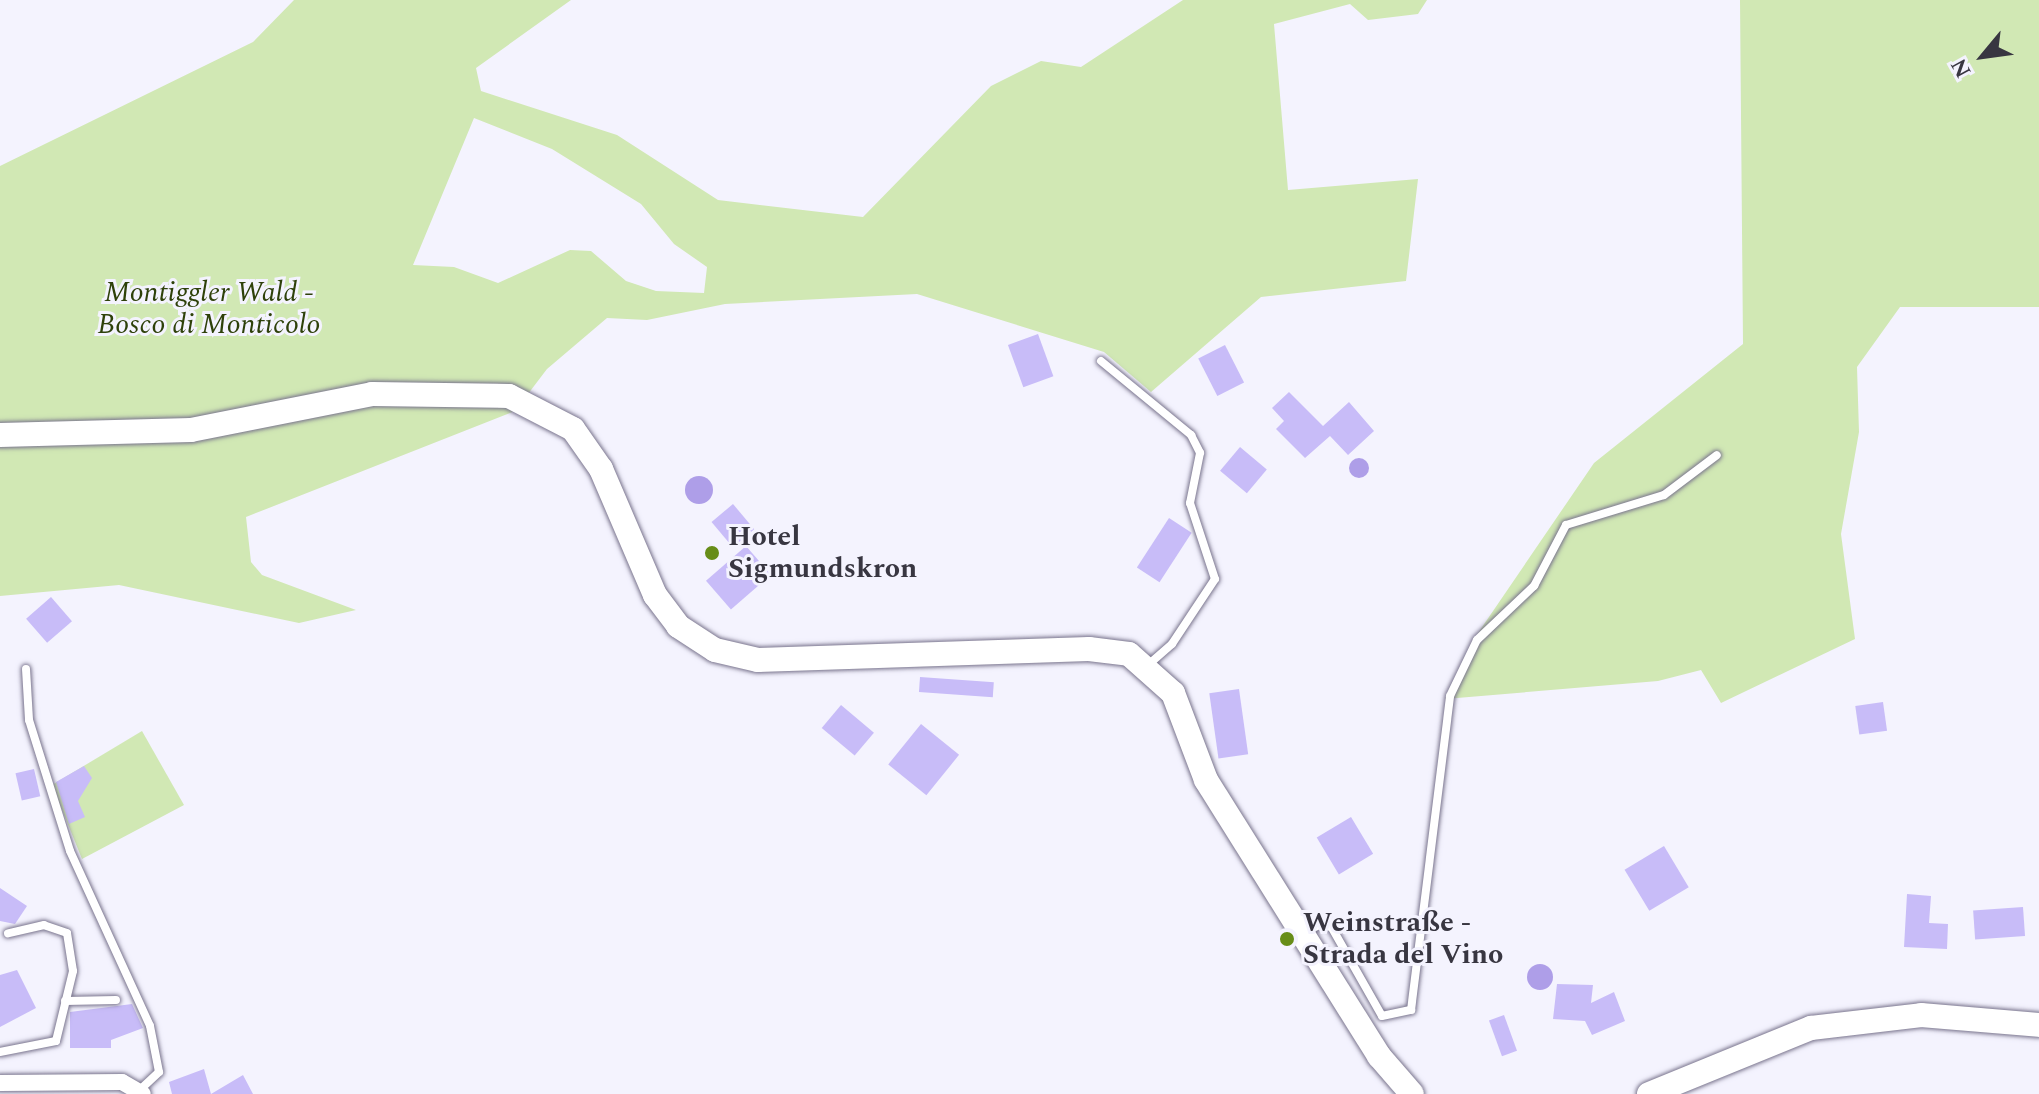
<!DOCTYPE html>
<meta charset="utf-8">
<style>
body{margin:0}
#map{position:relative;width:2039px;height:1094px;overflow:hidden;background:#f4f3fe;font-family:Spectral,serif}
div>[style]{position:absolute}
.green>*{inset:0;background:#d1e8b4}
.water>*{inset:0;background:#ae9ee8}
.round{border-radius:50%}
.building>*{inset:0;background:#c8bcf8;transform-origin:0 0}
.roads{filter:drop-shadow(0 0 2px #79748d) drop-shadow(0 0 2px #79748d)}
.lane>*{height:8px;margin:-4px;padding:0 4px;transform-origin:4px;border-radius:4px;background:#fff}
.street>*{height:16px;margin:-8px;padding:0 8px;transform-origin:8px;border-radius:8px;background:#fff}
.secondary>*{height:24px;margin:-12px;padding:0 12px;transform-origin:12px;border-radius:12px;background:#fff}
.dots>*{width:22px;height:22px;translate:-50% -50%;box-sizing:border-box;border:4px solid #f4f3fe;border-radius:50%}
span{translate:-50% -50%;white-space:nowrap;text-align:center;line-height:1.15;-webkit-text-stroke:6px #f4f3fe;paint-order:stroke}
.park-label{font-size:28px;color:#2e410a;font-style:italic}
.poi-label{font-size:28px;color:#383641;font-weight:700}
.left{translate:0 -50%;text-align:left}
.north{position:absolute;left:1943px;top:16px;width:80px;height:80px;-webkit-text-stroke:6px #f4f3fe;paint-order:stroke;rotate:241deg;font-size:22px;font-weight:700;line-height:32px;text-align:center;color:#383641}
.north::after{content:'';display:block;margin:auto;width:28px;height:36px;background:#383641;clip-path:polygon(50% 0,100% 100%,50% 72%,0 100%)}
</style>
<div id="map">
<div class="green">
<div style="clip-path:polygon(evenodd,294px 0,571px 0,476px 68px,481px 91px,617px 135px,718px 200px,863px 217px,991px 86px,1041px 61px,1081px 67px,1183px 0,1427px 0,1418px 14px,1368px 20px,1350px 4px,1274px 24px,1288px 190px,1418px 179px,1406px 281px,1261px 297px,1151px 392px,1104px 352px,917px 294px,725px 304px,647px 320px,607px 318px,547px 369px,515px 411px,246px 517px,251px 562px,262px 575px,356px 610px,299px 623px,119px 585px,0 596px,0 166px,253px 42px,294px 0,474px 118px,552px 149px,641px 204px,674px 244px,707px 267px,704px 293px,656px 291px,626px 281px,591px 251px,570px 250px,498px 283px,454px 267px,413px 265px,474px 118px)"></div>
<div style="clip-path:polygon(1740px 0,2039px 0,2039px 307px,1900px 307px,1857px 367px,1859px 432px,1841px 534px,1855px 639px,1721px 703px,1701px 670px,1658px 681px,1445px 699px,1478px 633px,1594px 463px,1743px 344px)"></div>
<div style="clip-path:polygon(142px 731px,184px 805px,82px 859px,52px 785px)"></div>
</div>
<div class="water">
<div class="round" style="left:1349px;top:458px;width:20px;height:20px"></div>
<div class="round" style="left:685px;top:476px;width:28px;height:28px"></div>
<div class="round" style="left:1527px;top:964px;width:26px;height:26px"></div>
</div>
<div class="building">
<div style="left:1038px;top:334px;width:45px;height:32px;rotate:70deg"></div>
<div style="left:1225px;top:345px;width:42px;height:30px;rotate:63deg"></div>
<div style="clip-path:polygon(1289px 392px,1323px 426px,1349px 402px,1374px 431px,1348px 455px,1330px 436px,1305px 458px,1276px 429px,1284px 421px,1272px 408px)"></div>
<div style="left:1240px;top:447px;width:35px;height:31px;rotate:40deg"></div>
<div style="left:733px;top:504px;width:33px;height:28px;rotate:50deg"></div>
<div style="left:1169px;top:518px;width:27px;height:59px;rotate:33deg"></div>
<div style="left:746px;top:546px;width:38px;height:53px;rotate:49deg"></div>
<div style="left:51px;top:597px;width:32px;height:33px;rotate:49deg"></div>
<div style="left:920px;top:677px;width:74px;height:15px;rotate:4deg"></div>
<div style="left:1239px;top:689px;width:66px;height:30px;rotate:82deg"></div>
<div style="left:1883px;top:702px;width:29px;height:28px;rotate:82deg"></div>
<div style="left:841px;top:705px;width:43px;height:30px;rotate:40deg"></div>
<div style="left:921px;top:724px;width:49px;height:52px;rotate:39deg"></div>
<div style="clip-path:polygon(84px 766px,92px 778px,78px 801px,85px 817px,69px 824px,56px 782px)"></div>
<div style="left:34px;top:769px;width:28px;height:19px;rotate:77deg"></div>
<div style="left:1351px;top:817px;width:43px;height:40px;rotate:59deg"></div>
<div style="left:1664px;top:846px;width:48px;height:46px;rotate:59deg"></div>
<div style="clip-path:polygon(0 888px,27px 906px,15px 924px,0 921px)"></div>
<div style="clip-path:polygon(1907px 894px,1931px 896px,1929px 923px,1948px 924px,1947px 949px,1904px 947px)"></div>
<div style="left:2023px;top:907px;width:29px;height:50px;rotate:86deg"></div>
<div style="clip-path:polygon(17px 970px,36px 1008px,0 1027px,0 975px)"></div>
<div style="clip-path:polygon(1557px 984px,1593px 985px,1591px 1003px,1614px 992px,1625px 1021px,1592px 1035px,1585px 1021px,1553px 1019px)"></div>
<div style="clip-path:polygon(132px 1004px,143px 1028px,111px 1040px,111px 1048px,70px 1048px,70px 1012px)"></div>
<div style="left:1504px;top:1015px;width:38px;height:16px;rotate:70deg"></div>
<div style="clip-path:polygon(204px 1069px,211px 1094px,243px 1075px,253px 1094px,172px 1094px,169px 1082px)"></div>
</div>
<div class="roads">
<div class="lane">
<div style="left:1101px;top:361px;width:117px;rotate:39.4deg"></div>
<div style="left:1191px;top:435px;width:20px;rotate:63deg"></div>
<div style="left:1200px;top:453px;width:51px;rotate:101.3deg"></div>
<div style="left:1190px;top:503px;width:80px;rotate:71.8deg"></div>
<div style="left:1215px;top:579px;width:78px;rotate:123.5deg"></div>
<div style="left:1172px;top:644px;width:33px;rotate:139deg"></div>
<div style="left:26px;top:669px;width:51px;rotate:86.6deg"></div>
<div style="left:29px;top:720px;width:137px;rotate:72.6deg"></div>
<div style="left:70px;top:851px;width:192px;rotate:65.4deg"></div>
<div style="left:150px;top:1026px;width:47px;rotate:78.9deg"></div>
<div style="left:159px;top:1072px;width:26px;rotate:137deg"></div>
<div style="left:1306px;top:931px;width:20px;rotate:-24deg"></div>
<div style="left:1324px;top:923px;width:9px;rotate:32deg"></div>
<div style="left:1332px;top:928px;width:101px;rotate:60.4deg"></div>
<div style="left:1382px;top:1016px;width:30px;rotate:-12deg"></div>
<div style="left:1411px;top:1010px;width:316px;rotate:-82.9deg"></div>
<div style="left:1450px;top:696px;width:62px;rotate:-64.3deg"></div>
<div style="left:1477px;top:640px;width:79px;rotate:-43.5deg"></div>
<div style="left:1534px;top:586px;width:69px;rotate:-62.3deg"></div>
<div style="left:1566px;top:525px;width:102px;rotate:-17deg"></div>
<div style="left:1664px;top:495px;width:66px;rotate:-37deg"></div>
<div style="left:65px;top:1001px;width:51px;rotate:-1.1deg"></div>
<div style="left:0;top:1052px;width:57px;rotate:-11.1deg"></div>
<div style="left:56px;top:1041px;width:72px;rotate:-76.3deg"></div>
<div style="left:73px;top:971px;width:38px;rotate:-99deg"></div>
<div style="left:67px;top:933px;width:24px;rotate:-161deg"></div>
<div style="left:44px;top:925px;width:37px;rotate:167deg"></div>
</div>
<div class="street">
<div style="left:0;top:1083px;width:122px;rotate:-0.5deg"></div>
<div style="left:122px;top:1082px;width:24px;rotate:30deg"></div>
</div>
<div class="secondary">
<div style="left:0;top:435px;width:191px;rotate:-1.5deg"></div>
<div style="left:191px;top:430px;width:185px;rotate:-11.2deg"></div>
<div style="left:372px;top:394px;width:137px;rotate:0.8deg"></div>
<div style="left:509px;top:396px;width:72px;rotate:27.3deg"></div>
<div style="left:573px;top:429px;width:49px;rotate:55deg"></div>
<div style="left:601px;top:469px;width:137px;rotate:66.8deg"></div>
<div style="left:655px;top:595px;width:39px;rotate:53deg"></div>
<div style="left:678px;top:626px;width:44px;rotate:33deg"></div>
<div style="left:715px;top:650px;width:44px;rotate:13.1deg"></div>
<div style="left:758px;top:660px;width:331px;rotate:-1.9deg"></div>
<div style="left:1089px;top:649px;width:40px;rotate:7.1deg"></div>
<div style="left:1129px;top:654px;width:59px;rotate:41.6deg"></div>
<div style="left:1173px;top:693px;width:93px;rotate:69.2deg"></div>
<div style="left:1206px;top:780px;width:326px;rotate:57.9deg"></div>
<div style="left:1379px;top:1056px;width:50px;rotate:49deg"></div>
<div style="left:1649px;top:1094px;width:175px;rotate:-22.2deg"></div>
<div style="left:1811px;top:1028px;width:111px;rotate:-6.7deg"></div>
<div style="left:1921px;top:1015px;width:118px;rotate:4.8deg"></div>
</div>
</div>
<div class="dots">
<div style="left:712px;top:553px;background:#678d18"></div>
<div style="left:1287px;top:939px;background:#678d18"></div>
</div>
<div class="park-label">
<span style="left:209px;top:309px">Montiggler Wald -<br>Bosco di Monticolo</span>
</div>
<div class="poi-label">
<span class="left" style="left:728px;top:553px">Hotel<br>Sigmundskron</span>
<span class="left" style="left:1303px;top:939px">Weinstraße -<br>Strada del Vino</span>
</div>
<div class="north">N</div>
</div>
